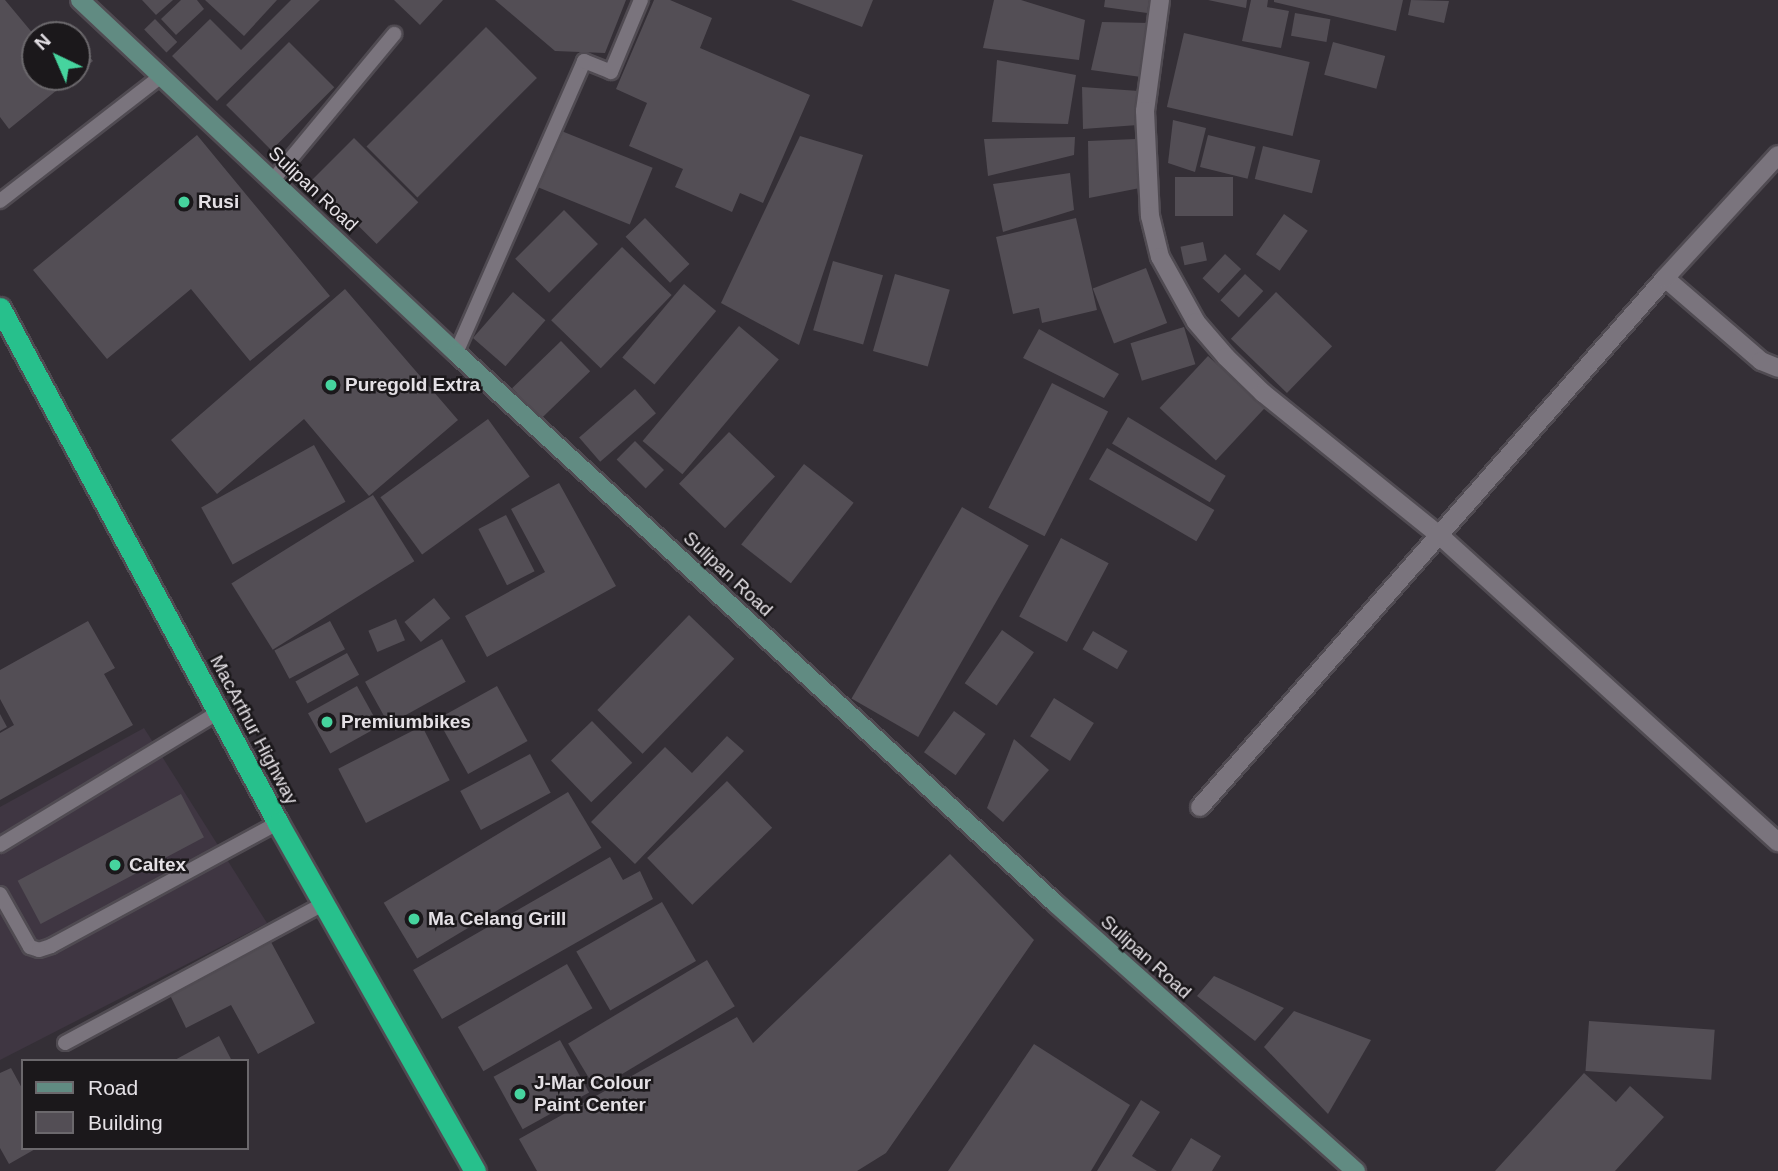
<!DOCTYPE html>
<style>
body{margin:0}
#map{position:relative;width:1778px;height:1171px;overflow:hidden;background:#342f36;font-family:Arial,sans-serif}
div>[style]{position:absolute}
.built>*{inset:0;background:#3f3642}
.building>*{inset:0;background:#534e55;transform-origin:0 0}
.roads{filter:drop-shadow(2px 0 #504b52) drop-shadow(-2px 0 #504b52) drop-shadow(0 2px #504b52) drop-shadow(0 -2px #504b52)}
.lane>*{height:14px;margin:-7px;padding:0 7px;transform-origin:7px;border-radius:7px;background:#7a747d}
.street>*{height:18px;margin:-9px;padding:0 9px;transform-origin:9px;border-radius:9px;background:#7a747d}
.secondary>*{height:18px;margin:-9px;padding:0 9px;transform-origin:9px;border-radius:9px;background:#618b82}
.highway>*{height:21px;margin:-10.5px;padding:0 10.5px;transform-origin:10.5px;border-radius:10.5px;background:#27c08c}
.dots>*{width:19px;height:19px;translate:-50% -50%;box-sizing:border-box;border:4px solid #1b181b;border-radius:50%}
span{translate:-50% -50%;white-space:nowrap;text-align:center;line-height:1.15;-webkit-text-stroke:5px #1b181b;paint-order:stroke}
.street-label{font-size:19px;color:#e4e0e5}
.poi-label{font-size:19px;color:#e4e0e5;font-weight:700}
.left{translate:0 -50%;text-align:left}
.legend{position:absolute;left:21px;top:1059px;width:228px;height:91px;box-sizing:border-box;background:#1b181b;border:2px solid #6b686c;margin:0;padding:9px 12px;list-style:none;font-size:21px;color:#e4e0e5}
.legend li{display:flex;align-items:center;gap:14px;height:35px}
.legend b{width:35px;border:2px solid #6b686c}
.north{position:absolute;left:21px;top:21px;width:70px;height:70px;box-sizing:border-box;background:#1b181b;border:2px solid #6b686c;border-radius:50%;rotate:316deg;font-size:19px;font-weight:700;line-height:28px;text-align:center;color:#e4e0e5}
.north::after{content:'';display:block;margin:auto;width:24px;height:32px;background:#46d49e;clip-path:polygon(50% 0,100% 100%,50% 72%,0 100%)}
</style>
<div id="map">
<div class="built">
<i style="clip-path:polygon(144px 728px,267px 923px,0 1060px,0 807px)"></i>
</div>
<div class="building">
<i style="clip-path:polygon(0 0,5px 0,35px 36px,35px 77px,73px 77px,9px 129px,0 117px)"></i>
<i style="clip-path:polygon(142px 0,173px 0,156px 15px)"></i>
<i style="clip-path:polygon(181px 0,197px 0,204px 9px,176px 35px,161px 19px)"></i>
<i style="clip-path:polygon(205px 0,277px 0,244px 36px)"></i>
<i style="clip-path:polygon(291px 0,320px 0,217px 101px,172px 56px,210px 19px,241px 50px)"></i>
<i style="clip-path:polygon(394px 0,443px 0,420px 25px)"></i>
<i style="clip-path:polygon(495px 0,626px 0,605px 53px,555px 51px)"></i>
<i style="clip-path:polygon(654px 0,670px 0,712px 18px,700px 48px,810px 95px,763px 203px,740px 193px,732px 212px,675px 187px,683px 169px,629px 146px,647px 103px,616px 89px)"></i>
<i style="clip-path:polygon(791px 0,873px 0,862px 27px)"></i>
<i style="clip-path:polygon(994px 0,1021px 0,1085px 20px,1079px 60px,983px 48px)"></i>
<i style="clip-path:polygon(1105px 0,1149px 0,1147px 13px,1104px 7px)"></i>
<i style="clip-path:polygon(1208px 0,1247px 0,1246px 8px)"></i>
<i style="clip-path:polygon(1251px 0,1268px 0,1267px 7px,1289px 11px,1281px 48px,1242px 41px)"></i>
<i style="clip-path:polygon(1274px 0,1403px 0,1396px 31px,1274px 2px)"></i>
<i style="clip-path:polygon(1411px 0,1449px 1px,1444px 23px,1408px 15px)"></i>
<i style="left:1295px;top:13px;width:36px;height:23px;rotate:10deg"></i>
<i style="left:155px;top:19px;width:32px;height:15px;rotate:46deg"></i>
<i style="clip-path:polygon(1102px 22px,1150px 23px,1141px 77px,1091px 70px)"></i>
<i style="left:486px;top:27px;width:72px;height:169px;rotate:45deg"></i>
<i style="left:1184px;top:33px;width:129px;height:76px;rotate:13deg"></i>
<i style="clip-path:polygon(77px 41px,93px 61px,77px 74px)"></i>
<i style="left:289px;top:42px;width:64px;height:89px;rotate:45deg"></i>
<i style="left:1333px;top:42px;width:54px;height:34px;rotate:15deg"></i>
<i style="clip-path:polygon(997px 60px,1076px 75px,1068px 124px,992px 122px)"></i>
<i style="clip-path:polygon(1082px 87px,1139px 91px,1138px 125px,1083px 129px)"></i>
<i style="clip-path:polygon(1173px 120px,1206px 128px,1195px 172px,1168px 163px)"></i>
<i style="left:559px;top:130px;width:101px;height:61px;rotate:22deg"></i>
<i style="clip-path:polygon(197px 135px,330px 296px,250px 361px,191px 289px,107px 359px,33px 270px)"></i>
<i style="left:1208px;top:135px;width:49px;height:33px;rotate:14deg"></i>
<i style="clip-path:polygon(800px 136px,863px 155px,799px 345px,721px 303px)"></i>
<i style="clip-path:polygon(1075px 137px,1074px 155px,988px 176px,984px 139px)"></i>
<i style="left:354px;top:138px;width:91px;height:59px;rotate:45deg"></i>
<i style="clip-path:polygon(1136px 139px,1140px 188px,1089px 198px,1088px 141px)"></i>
<i style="left:1263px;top:146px;width:59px;height:34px;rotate:14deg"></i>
<i style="clip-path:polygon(1070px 173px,1074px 210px,1003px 232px,993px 184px)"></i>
<i style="left:1175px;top:177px;width:58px;height:39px"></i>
<i style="left:564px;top:210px;width:48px;height:69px;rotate:45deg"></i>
<i style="left:1284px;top:214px;width:29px;height:49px;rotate:35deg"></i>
<i style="left:645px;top:218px;width:64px;height:27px;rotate:46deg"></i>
<i style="clip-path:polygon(1076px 218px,1097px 310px,1042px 323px,1039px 308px,1013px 314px,996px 237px)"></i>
<i style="left:1203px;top:242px;width:19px;height:23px;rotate:78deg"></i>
<i style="left:622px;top:247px;width:69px;height:102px;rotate:44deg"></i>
<i style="left:1225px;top:254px;width:22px;height:33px;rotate:43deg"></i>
<i style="left:833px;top:261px;width:52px;height:72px;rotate:16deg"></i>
<i style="left:1146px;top:268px;width:59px;height:57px;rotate:69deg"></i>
<i style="left:895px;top:274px;width:57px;height:80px;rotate:16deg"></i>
<i style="left:1245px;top:274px;width:25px;height:36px;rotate:43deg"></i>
<i style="left:684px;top:284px;width:42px;height:96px;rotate:40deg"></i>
<i style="clip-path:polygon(345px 289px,458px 420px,369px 496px,304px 419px,217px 494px,171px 440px)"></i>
<i style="left:513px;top:292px;width:43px;height:61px;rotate:41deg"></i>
<i style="left:1276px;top:292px;width:78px;height:65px;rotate:44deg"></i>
<i style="left:739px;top:326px;width:52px;height:150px;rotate:40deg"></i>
<i style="left:1184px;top:327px;width:39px;height:56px;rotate:73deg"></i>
<i style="clip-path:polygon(1039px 329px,1119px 374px,1104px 398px,1023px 358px)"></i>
<i style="left:561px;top:341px;width:42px;height:68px;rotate:46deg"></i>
<i style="left:1208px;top:356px;width:77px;height:71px;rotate:43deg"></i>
<i style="left:1052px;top:383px;width:63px;height:140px;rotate:27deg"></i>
<i style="left:635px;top:389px;width:32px;height:74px;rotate:49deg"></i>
<i style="left:1128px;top:417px;width:114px;height:31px;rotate:31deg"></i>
<i style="left:488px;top:419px;width:71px;height:133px;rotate:54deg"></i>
<i style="left:729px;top:432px;width:64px;height:72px;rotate:44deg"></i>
<i style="left:635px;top:441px;width:41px;height:26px;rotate:45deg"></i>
<i style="left:314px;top:445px;width:65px;height:129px;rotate:61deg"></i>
<i style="left:1107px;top:448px;width:124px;height:36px;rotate:30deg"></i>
<i style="left:804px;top:464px;width:63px;height:102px;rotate:38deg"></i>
<i style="clip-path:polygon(559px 483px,616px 586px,487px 657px,465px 616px,545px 572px,511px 509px)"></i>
<i style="left:373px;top:495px;width:78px;height:167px;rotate:58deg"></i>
<i style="left:962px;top:507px;width:77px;height:221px;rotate:30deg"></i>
<i style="left:506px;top:515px;width:63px;height:31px;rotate:63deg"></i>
<i style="left:1061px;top:538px;width:54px;height:89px;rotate:28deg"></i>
<i style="left:434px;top:598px;width:26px;height:38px;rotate:51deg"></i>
<i style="left:689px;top:615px;width:63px;height:132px;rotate:44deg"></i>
<i style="left:396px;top:619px;width:23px;height:30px;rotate:67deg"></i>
<i style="clip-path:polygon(88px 621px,115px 668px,104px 674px,133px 725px,0 800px,0 733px,14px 725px,0 699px,0 670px)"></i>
<i style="left:330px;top:621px;width:32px;height:63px;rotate:62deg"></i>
<i style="left:1002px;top:630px;width:39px;height:65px;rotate:35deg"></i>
<i style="left:1093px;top:631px;width:40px;height:21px;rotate:30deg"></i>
<i style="left:442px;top:639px;width:49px;height:88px;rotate:61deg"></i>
<i style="left:347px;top:653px;width:25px;height:59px;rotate:61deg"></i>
<i style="left:357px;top:686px;width:46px;height:56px;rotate:61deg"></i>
<i style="left:497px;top:686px;width:63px;height:68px;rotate:61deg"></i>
<i style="left:1054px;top:698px;width:47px;height:45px;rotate:32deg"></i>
<i style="left:954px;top:711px;width:39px;height:51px;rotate:36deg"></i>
<i style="clip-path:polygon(0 714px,7px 727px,0 731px)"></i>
<i style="left:592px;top:721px;width:58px;height:57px;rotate:46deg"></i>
<i style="left:422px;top:726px;width:61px;height:94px;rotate:63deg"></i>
<i style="clip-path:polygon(727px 736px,744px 751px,635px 864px,591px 822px,665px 747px,692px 773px)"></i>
<i style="clip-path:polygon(1014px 739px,1049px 770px,1003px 822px,987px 808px)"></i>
<i style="left:530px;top:754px;width:44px;height:79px;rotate:62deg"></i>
<i style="left:727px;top:781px;width:65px;height:111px;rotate:46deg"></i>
<i style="left:568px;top:792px;width:65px;height:215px;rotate:59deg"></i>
<i style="left:181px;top:794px;width:49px;height:185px;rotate:62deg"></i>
<i style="clip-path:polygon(950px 854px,1034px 940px,886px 1153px,857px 1171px,537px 1171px,519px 1139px,737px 1017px,753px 1043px)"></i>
<i style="clip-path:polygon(610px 857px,623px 880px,640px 871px,653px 899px,442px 1019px,413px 970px)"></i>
<i style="left:662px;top:902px;width:68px;height:99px;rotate:60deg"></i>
<i style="clip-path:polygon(271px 942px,315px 1023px,258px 1054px,231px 1005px,186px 1028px,170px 995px)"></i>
<i style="left:707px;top:960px;width:54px;height:162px;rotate:59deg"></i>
<i style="left:567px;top:964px;width:51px;height:126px;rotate:60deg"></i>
<i style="clip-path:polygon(1214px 976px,1284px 1008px,1255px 1041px,1197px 996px)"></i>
<i style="clip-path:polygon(1294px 1011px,1371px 1040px,1328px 1114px,1264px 1047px)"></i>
<i style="left:1589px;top:1021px;width:126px;height:50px;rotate:4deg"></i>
<i style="clip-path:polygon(219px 1036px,232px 1061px,173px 1061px)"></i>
<i style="left:560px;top:1040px;width:60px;height:76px;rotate:61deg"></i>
<i style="clip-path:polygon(1034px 1044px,1130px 1105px,1091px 1171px,948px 1171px)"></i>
<i style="clip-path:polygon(11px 1068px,23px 1090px,23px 1148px,37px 1148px,9px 1164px,0 1148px,0 1073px)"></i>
<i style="clip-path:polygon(1584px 1073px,1616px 1102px,1630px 1086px,1664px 1117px,1615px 1171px,1495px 1171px)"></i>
<i style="clip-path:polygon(1141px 1100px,1160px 1112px,1132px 1156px,1157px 1171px,1097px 1171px)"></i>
<i style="clip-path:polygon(1191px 1138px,1221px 1156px,1212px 1171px,1171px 1171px)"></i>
</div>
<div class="roads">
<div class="lane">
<i style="left:273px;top:180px;width:190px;rotate:-50.3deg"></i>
<i style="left:0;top:201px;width:204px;rotate:-37.8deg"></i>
<i style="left:456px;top:353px;width:319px;rotate:-66.3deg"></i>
<i style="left:584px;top:61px;width:29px;rotate:22deg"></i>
<i style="left:611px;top:72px;width:78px;rotate:-67.4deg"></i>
<i style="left:0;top:845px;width:256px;rotate:-31.3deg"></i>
<i style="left:0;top:894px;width:61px;rotate:60.5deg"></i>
<i style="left:30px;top:947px;width:9px;rotate:18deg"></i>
<i style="left:39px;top:950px;width:13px;rotate:-18deg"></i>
<i style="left:51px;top:946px;width:258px;rotate:-28.5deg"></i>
<i style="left:65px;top:1043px;width:295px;rotate:-28.3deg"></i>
</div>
<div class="street">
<i style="left:1160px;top:0;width:112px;rotate:97.7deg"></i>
<i style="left:1145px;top:111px;width:105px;rotate:87.3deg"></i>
<i style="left:1150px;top:216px;width:42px;rotate:76.3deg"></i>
<i style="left:1160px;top:257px;width:74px;rotate:61deg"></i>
<i style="left:1196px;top:322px;width:46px;rotate:49.4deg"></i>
<i style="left:1226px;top:357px;width:52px;rotate:44.2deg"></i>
<i style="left:1263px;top:393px;width:225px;rotate:38.9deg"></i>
<i style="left:1438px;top:534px;width:459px;rotate:42.2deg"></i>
<i style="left:1665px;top:278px;width:127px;rotate:40.8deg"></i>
<i style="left:1761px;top:361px;width:18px;rotate:22deg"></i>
<i style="left:1200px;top:807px;width:704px;rotate:-48.68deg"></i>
<i style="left:1665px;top:278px;width:167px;rotate:-47.4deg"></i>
</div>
<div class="secondary">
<i style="left:80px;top:0;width:516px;rotate:43.19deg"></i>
<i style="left:456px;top:353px;width:815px;rotate:42.56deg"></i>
<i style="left:1056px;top:904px;width:402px;rotate:41.7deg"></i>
</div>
<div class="highway">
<i style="left:0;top:308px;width:585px;rotate:61.64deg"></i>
<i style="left:278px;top:823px;width:400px;rotate:60.5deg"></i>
</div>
</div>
<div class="dots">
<i style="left:184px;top:202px;background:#46d49e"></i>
<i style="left:331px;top:385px;background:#46d49e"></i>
<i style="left:327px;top:722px;background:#46d49e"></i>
<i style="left:115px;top:865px;background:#46d49e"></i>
<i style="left:414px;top:919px;background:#46d49e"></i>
<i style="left:520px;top:1094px;background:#46d49e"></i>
</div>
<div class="street-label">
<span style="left:313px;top:189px;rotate:43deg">Sulipan Road</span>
<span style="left:728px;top:574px;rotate:43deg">Sulipan Road</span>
<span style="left:254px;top:730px;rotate:62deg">MacArthur Highway</span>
<span style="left:1146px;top:957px;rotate:42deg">Sulipan Road</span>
</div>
<div class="poi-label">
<span class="left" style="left:198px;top:202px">Rusi</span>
<span class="left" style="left:345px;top:385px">Puregold Extra</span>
<span class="left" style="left:341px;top:722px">Premiumbikes</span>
<span class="left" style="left:129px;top:865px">Caltex</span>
<span class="left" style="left:428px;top:919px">Ma Celang Grill</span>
<span class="left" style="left:534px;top:1094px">J-Mar Colour<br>Paint Center</span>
</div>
<ul class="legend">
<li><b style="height:9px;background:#618b82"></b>Road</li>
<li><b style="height:19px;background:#534e55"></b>Building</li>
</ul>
<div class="north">N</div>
</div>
